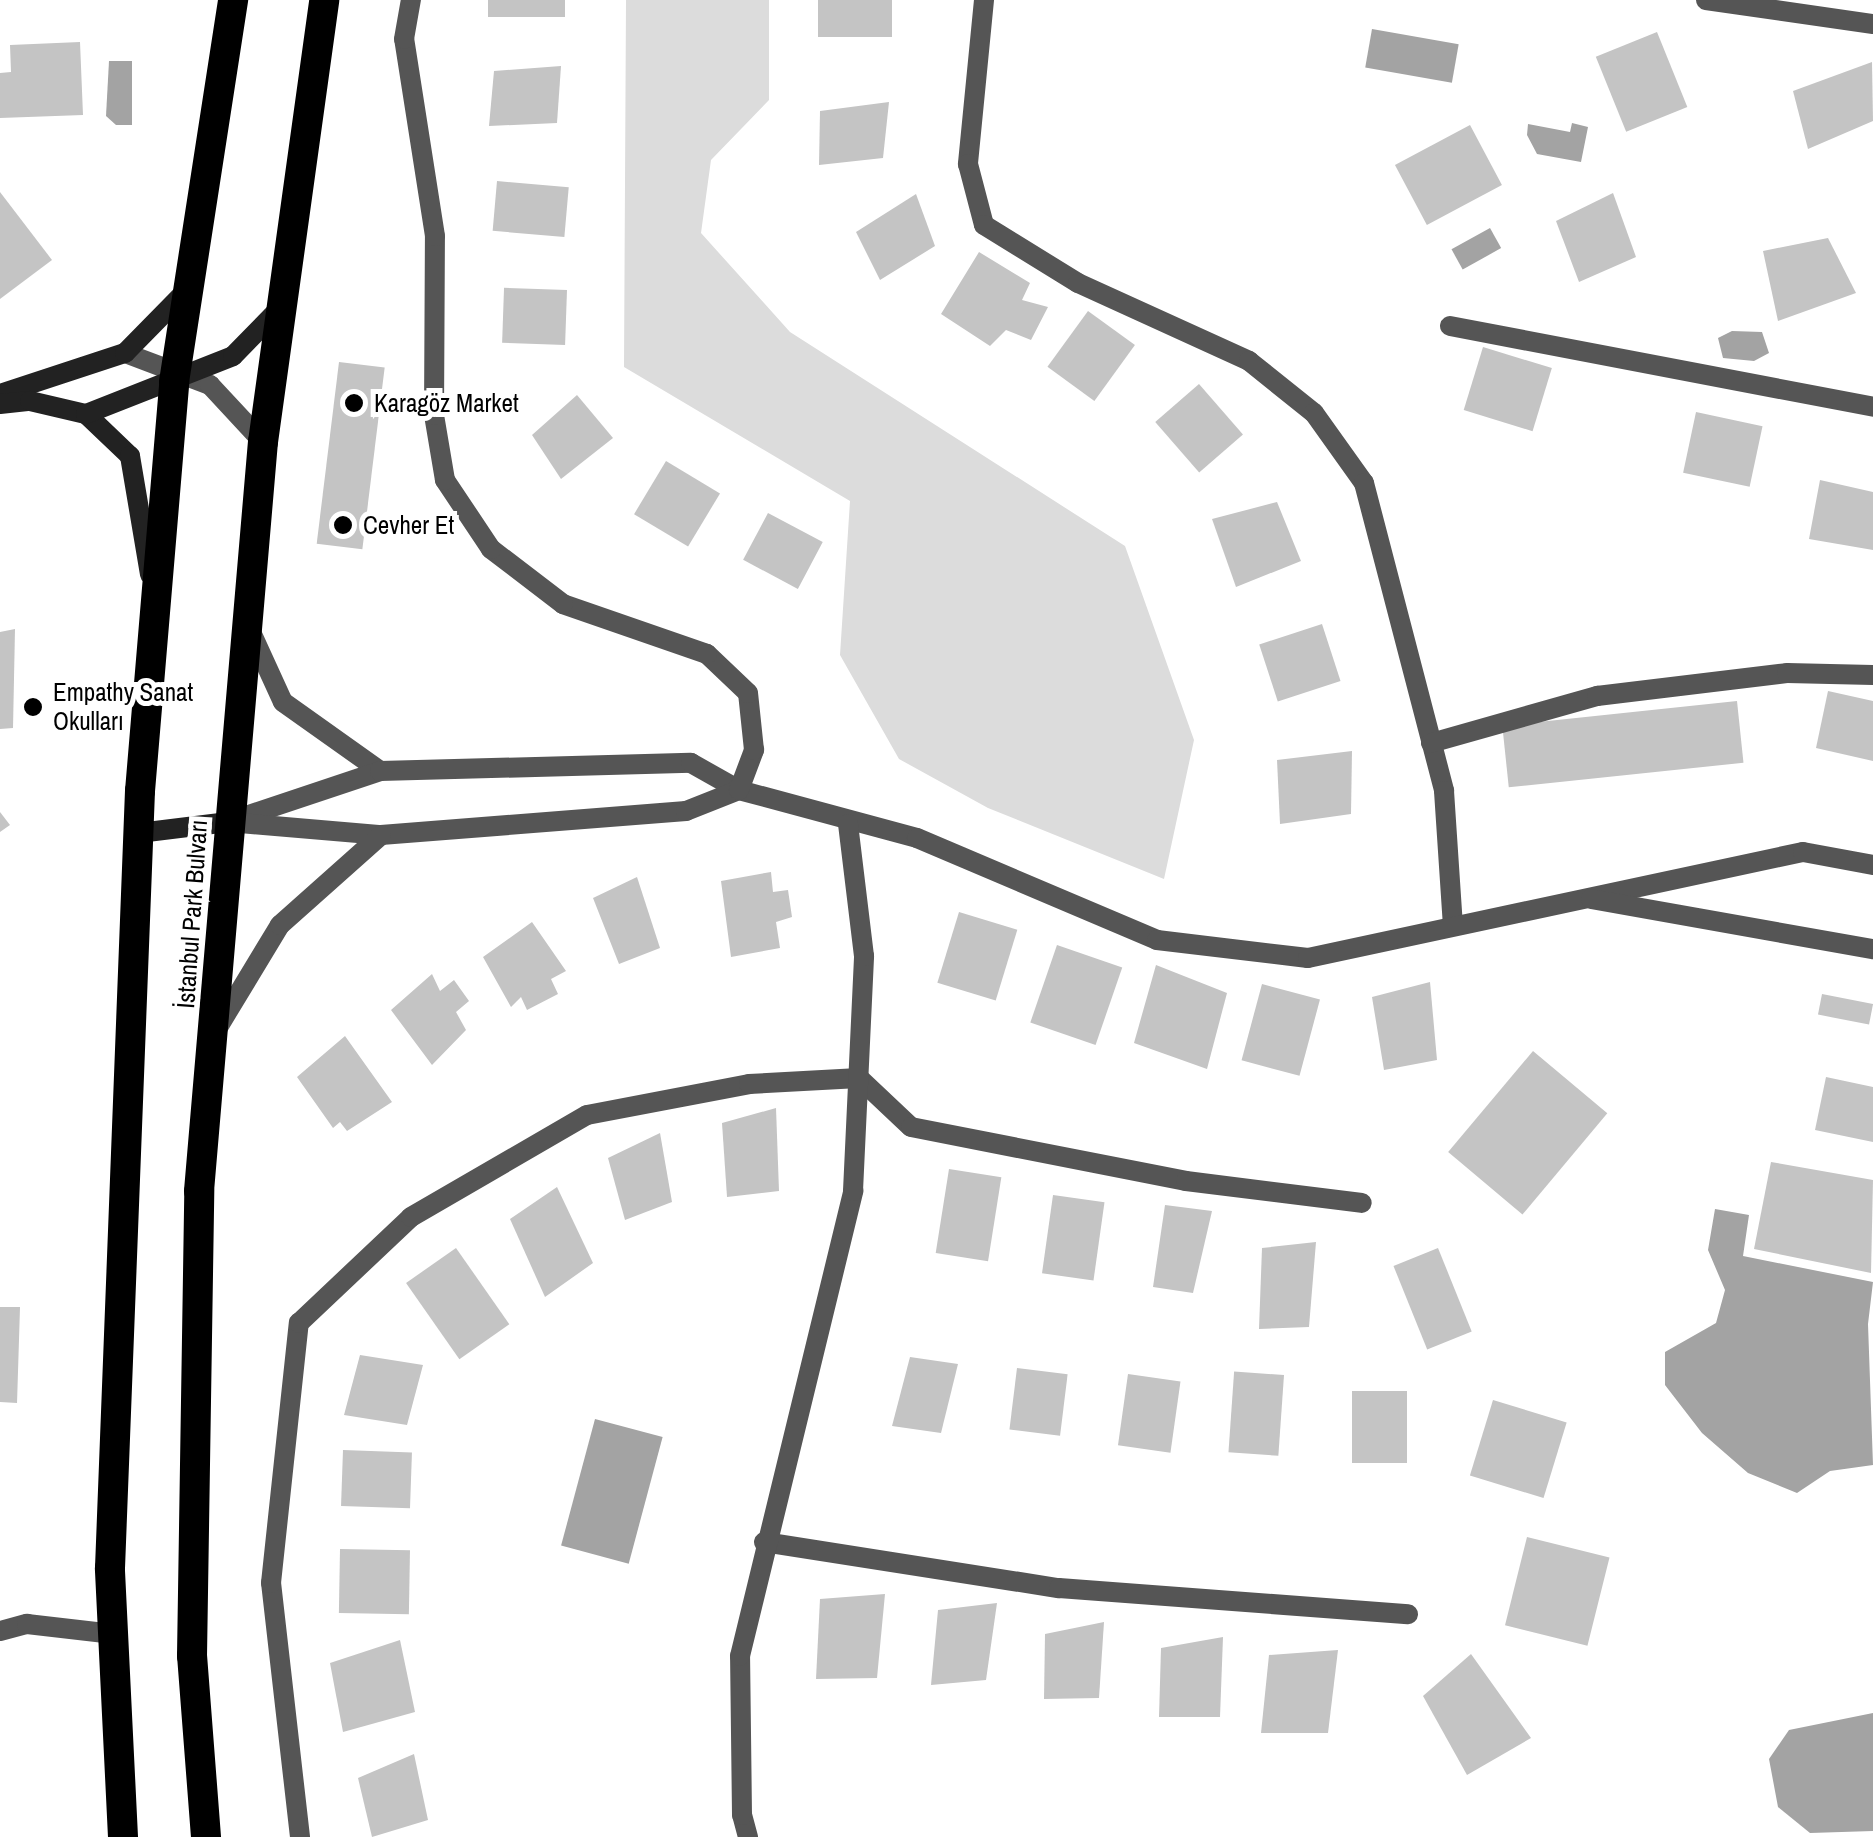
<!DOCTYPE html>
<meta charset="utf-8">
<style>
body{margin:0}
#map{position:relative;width:1873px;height:1837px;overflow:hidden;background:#fff;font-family:"Archivo Narrow",sans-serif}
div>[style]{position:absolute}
.green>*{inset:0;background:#dcdcdc}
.water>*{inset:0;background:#a3a3a3;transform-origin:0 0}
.building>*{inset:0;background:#c4c4c4;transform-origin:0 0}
.lane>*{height:20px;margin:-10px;padding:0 10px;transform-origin:10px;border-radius:10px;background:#555}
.street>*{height:20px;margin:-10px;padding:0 10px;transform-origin:10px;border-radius:10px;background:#555}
.secondary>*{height:20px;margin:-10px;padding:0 10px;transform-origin:10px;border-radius:10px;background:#222}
.highway>*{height:30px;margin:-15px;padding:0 15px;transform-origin:15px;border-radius:15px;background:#000}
.dots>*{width:28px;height:28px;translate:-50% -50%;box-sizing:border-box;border:5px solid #fff;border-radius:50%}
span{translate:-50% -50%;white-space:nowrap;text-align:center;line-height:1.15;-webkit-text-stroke:10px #fff;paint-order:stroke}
.poi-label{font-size:25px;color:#000}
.left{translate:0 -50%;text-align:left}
.street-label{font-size:25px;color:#000}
</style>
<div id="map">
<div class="green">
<i style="clip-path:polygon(626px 0,769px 0,769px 100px,711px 160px,701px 233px,790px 332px,1125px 546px,1194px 740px,1164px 879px,988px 808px,899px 759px,840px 655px,850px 501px,624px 367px)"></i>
</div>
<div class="water">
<i style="left:1372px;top:29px;width:88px;height:39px;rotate:10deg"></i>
<i style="clip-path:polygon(109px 61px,132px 61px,132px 125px,116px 125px,106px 116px)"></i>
<i style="clip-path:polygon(1572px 123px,1588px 127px,1581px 162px,1537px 154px,1527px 135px,1528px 124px,1570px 132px)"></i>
<i style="left:1490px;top:228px;width:23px;height:44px;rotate:61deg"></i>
<i style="clip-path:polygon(1732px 331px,1762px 332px,1769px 353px,1754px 361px,1723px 358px,1718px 338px)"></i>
<i style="clip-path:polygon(1715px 1209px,1749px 1215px,1743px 1256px,1873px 1282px,1868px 1324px,1873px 1465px,1830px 1471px,1797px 1493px,1748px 1473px,1702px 1433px,1665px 1385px,1665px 1352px,1716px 1323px,1725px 1290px,1708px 1250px)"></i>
<i style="left:595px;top:1419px;width:70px;height:131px;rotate:15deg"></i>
<i style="clip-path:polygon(1873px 1713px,1873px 1831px,1810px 1833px,1778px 1807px,1769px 1759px,1789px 1730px)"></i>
</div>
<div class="building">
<i style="left:488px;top:0;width:77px;height:17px"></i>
<i style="left:818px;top:0;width:74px;height:37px"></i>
<i style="left:1657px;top:32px;width:81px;height:66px;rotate:68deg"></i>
<i style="clip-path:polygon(80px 42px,83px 115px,0 118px,0 73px,11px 72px,10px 45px)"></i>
<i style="clip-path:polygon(1872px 62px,1873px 121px,1808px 149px,1793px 91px)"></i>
<i style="clip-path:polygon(561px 66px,557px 123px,489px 126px,494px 71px)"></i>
<i style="clip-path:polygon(889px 102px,883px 158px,819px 165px,820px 111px)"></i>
<i style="left:1470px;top:125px;width:68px;height:85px;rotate:62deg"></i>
<i style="left:497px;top:181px;width:72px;height:50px;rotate:5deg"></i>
<i style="clip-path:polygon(0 192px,52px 260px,0 299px)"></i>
<i style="clip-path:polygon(1613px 193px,1636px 257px,1579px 282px,1556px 221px)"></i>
<i style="clip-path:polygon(916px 194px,935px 246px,880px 280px,856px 232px)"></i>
<i style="clip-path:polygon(1828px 238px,1856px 293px,1778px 321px,1763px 251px)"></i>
<i style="clip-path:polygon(979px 252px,1030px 283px,1022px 300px,1048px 307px,1031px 340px,1006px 330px,990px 346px,941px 314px)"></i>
<i style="left:567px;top:290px;width:55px;height:63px;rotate:92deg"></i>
<i style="left:1088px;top:311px;width:58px;height:69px;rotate:36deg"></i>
<i style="left:1483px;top:347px;width:72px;height:66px;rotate:17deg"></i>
<i style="left:339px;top:362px;width:46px;height:183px;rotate:7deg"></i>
<i style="left:1199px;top:384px;width:67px;height:58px;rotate:49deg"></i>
<i style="clip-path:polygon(577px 395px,613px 438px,561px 479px,532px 435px)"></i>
<i style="left:1696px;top:412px;width:68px;height:62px;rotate:12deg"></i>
<i style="left:666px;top:461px;width:63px;height:62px;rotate:31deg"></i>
<i style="clip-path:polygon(1820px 480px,1873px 492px,1873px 550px,1809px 539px)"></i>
<i style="clip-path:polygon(1277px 502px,1301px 561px,1236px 587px,1212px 519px)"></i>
<i style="left:768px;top:513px;width:62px;height:53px;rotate:28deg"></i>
<i style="left:1322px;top:624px;width:60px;height:66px;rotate:72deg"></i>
<i style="clip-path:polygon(15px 629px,13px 728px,0 729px,0 632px)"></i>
<i style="clip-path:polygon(1828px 691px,1873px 701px,1873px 761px,1816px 748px)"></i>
<i style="left:1737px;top:701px;width:62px;height:236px;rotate:84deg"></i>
<i style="clip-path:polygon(1352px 751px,1351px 814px,1280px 824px,1277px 760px)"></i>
<i style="clip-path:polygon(0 812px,10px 825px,0 832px)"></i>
<i style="clip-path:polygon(771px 872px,773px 892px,788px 890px,792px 917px,776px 922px,780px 948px,731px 957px,721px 881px)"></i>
<i style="clip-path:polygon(637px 877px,660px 948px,619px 964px,593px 898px)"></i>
<i style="left:959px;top:912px;width:61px;height:74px;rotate:17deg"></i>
<i style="clip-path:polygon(532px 922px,566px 971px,551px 979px,558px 994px,527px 1010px,521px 997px,511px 1007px,483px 957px)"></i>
<i style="left:1057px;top:945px;width:69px;height:82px;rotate:19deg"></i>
<i style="clip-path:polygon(1156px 965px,1227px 993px,1207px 1069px,1134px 1043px)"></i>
<i style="clip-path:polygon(432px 974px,440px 991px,454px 980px,469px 1001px,456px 1012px,466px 1030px,432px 1065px,391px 1010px)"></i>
<i style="clip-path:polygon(1430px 982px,1437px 1060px,1384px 1070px,1372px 997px)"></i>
<i style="left:1262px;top:984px;width:60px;height:79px;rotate:15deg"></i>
<i style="left:1822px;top:994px;width:52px;height:21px;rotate:11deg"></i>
<i style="clip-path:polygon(345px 1036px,392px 1102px,347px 1131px,340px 1122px,333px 1128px,297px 1077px)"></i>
<i style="left:1533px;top:1051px;width:97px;height:132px;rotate:40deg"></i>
<i style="clip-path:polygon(1826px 1077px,1873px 1087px,1873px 1142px,1815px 1130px)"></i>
<i style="clip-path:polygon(776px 1108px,779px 1191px,727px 1197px,722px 1123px)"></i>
<i style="clip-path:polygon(660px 1133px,672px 1202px,625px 1220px,608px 1158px)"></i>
<i style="clip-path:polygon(1771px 1162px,1873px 1180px,1871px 1273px,1754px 1249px)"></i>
<i style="left:949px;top:1169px;width:53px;height:85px;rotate:9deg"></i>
<i style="clip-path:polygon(557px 1187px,593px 1263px,545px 1297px,510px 1219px)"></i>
<i style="left:1053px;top:1195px;width:52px;height:79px;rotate:8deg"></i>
<i style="clip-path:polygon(1165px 1205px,1212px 1211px,1193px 1293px,1153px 1287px)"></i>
<i style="clip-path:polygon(1316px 1242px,1309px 1327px,1259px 1329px,1262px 1248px)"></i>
<i style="left:456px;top:1248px;width:93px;height:61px;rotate:55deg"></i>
<i style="left:1438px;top:1248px;width:90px;height:48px;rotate:68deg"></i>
<i style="clip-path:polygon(0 1307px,20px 1307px,17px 1403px,0 1402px)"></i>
<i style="clip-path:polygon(360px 1355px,423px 1365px,407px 1425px,344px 1415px)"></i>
<i style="clip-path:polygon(910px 1357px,958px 1364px,941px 1433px,892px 1426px)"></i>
<i style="left:1017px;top:1368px;width:51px;height:62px;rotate:7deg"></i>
<i style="left:1128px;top:1374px;width:53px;height:72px;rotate:8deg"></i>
<i style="left:1284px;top:1375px;width:81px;height:50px;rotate:94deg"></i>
<i style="left:1352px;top:1391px;width:55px;height:72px"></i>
<i style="left:1493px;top:1400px;width:77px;height:79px;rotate:17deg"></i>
<i style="left:343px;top:1450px;width:69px;height:56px;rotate:2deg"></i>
<i style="left:1527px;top:1537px;width:85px;height:91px;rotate:14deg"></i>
<i style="left:340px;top:1549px;width:70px;height:64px;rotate:1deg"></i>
<i style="clip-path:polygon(885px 1594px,877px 1678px,816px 1679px,820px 1599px)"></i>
<i style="clip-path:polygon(997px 1603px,986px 1680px,931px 1685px,938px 1610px)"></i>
<i style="clip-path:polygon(1104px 1622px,1099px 1698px,1044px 1699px,1045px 1634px)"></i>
<i style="clip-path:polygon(1223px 1637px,1220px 1717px,1159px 1717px,1161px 1648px)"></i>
<i style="clip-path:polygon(400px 1640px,415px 1712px,343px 1732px,330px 1663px)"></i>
<i style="clip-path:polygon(1338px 1650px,1328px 1733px,1261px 1733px,1269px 1655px)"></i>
<i style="clip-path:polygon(1471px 1654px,1531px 1738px,1467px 1775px,1423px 1696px)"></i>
<i style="clip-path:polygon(414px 1754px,428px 1820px,372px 1837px,358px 1778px)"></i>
</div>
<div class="lane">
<i style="left:984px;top:0;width:165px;rotate:95.6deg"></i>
<i style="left:968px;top:164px;width:63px;rotate:75.3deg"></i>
<i style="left:984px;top:225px;width:110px;rotate:31.7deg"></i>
<i style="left:1078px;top:283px;width:188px;rotate:24.5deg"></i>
<i style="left:1249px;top:361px;width:83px;rotate:38.7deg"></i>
<i style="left:1314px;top:413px;width:86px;rotate:54.5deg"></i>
<i style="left:1364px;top:483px;width:318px;rotate:75.4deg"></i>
<i style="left:1444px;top:791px;width:135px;rotate:86.2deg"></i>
<i style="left:1706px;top:0;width:169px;rotate:8.2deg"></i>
<i style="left:1450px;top:326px;width:431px;rotate:10.8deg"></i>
<i style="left:250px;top:630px;width:79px;rotate:65.4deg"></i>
<i style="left:283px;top:702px;width:119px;rotate:35.4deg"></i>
<i style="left:1431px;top:743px;width:173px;rotate:-15.8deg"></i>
<i style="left:1597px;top:696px;width:191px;rotate:-6.9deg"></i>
<i style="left:1787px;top:673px;width:86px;rotate:1.3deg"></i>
<i style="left:228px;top:822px;width:160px;rotate:-18.5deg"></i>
<i style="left:380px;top:771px;width:311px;rotate:-1.5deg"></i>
<i style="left:691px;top:763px;width:55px;rotate:29.4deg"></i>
<i style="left:739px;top:790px;width:184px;rotate:15.1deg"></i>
<i style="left:917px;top:838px;width:261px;rotate:23deg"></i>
<i style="left:1157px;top:940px;width:152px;rotate:6.8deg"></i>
<i style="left:1308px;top:958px;width:506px;rotate:-12.09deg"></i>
<i style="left:1803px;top:852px;width:71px;rotate:10.5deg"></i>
<i style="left:240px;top:823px;width:142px;rotate:4.9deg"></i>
<i style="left:381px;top:835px;width:306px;rotate:-4.5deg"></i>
<i style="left:686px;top:811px;width:57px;rotate:-21.6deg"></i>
<i style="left:739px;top:790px;width:43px;rotate:-69.4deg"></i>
<i style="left:754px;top:750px;width:57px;rotate:-96deg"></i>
<i style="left:748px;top:693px;width:57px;rotate:-136.4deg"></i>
<i style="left:707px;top:654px;width:152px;rotate:-160.9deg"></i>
<i style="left:563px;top:604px;width:91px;rotate:-142.6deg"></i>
<i style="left:491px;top:549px;width:83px;rotate:-123.7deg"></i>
<i style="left:445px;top:480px;width:66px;rotate:-99.6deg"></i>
<i style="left:434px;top:415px;width:179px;rotate:-89.7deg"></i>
<i style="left:435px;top:236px;width:199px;rotate:-98.9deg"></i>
<i style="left:404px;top:39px;width:40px;rotate:-80deg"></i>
<i style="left:1591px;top:899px;width:286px;rotate:10.1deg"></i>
<i style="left:217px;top:1029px;width:122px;rotate:-58.8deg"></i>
<i style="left:280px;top:925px;width:135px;rotate:-41.7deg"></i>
<i style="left:764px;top:1542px;width:299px;rotate:8.9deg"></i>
<i style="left:1059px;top:1588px;width:350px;rotate:4.3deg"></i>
<i style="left:0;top:1631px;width:28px;rotate:-15deg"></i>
<i style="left:27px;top:1624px;width:87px;rotate:6.6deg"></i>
<i style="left:300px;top:1837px;width:256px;rotate:-96.5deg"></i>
<i style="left:271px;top:1583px;width:262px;rotate:-83.9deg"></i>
<i style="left:299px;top:1323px;width:154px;rotate:-43.4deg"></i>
<i style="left:411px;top:1217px;width:203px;rotate:-30.1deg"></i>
<i style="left:587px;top:1115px;width:165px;rotate:-10.8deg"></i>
<i style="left:749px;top:1084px;width:110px;rotate:-3.1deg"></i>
<i style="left:859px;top:1078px;width:71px;rotate:43.3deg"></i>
<i style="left:911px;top:1127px;width:280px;rotate:11.1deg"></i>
<i style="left:1186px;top:1181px;width:177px;rotate:7.1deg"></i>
<i style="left:748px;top:1837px;width:23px;rotate:-105deg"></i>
<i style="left:742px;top:1815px;width:159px;rotate:-90.7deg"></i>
<i style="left:740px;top:1656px;width:479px;rotate:-76.3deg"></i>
<i style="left:853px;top:1191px;width:235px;rotate:-87.3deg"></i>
<i style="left:864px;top:956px;width:133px;rotate:-96.9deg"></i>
</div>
<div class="street">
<i style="left:125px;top:353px;width:91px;rotate:20.6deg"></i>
<i style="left:210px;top:385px;width:78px;rotate:47.1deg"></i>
</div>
<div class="secondary">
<i style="left:0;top:394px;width:132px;rotate:-18.2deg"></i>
<i style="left:125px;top:353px;width:90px;rotate:-45.5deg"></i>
<i style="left:0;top:404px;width:30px;rotate:-6deg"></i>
<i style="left:30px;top:401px;width:57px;rotate:13.1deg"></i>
<i style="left:86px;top:414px;width:61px;rotate:43.7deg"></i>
<i style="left:130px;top:456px;width:120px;rotate:80.4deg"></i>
<i style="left:86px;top:414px;width:158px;rotate:-21.5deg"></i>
<i style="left:233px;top:356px;width:66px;rotate:-45.6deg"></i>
<i style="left:139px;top:833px;width:90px;rotate:-7deg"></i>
</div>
<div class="highway">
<i style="left:123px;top:1837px;width:269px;rotate:-92.8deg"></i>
<i style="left:110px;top:1568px;width:778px;rotate:-87.79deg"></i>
<i style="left:140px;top:791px;width:410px;rotate:-85.2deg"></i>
<i style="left:174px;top:382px;width:387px;rotate:-81.2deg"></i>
<i style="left:206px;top:1837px;width:182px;rotate:-94.4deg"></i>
<i style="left:192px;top:1656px;width:465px;rotate:-89.1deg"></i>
<i style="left:199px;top:1191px;width:752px;rotate:-85.12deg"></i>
<i style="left:263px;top:442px;width:446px;rotate:-82.1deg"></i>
</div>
<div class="dots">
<i style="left:354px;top:403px;background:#000"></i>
<i style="left:343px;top:525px;background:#000"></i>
<i style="left:33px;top:707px;background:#000"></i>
</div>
<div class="poi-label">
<span class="left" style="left:374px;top:403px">Karagöz Market</span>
<span class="left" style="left:363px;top:525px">Cevher Et</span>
<span class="left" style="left:53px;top:707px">Empathy Sanat<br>Okulları</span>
</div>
<div class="street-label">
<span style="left:192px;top:914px;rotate:-86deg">İstanbul Park Bulvarı</span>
</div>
</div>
